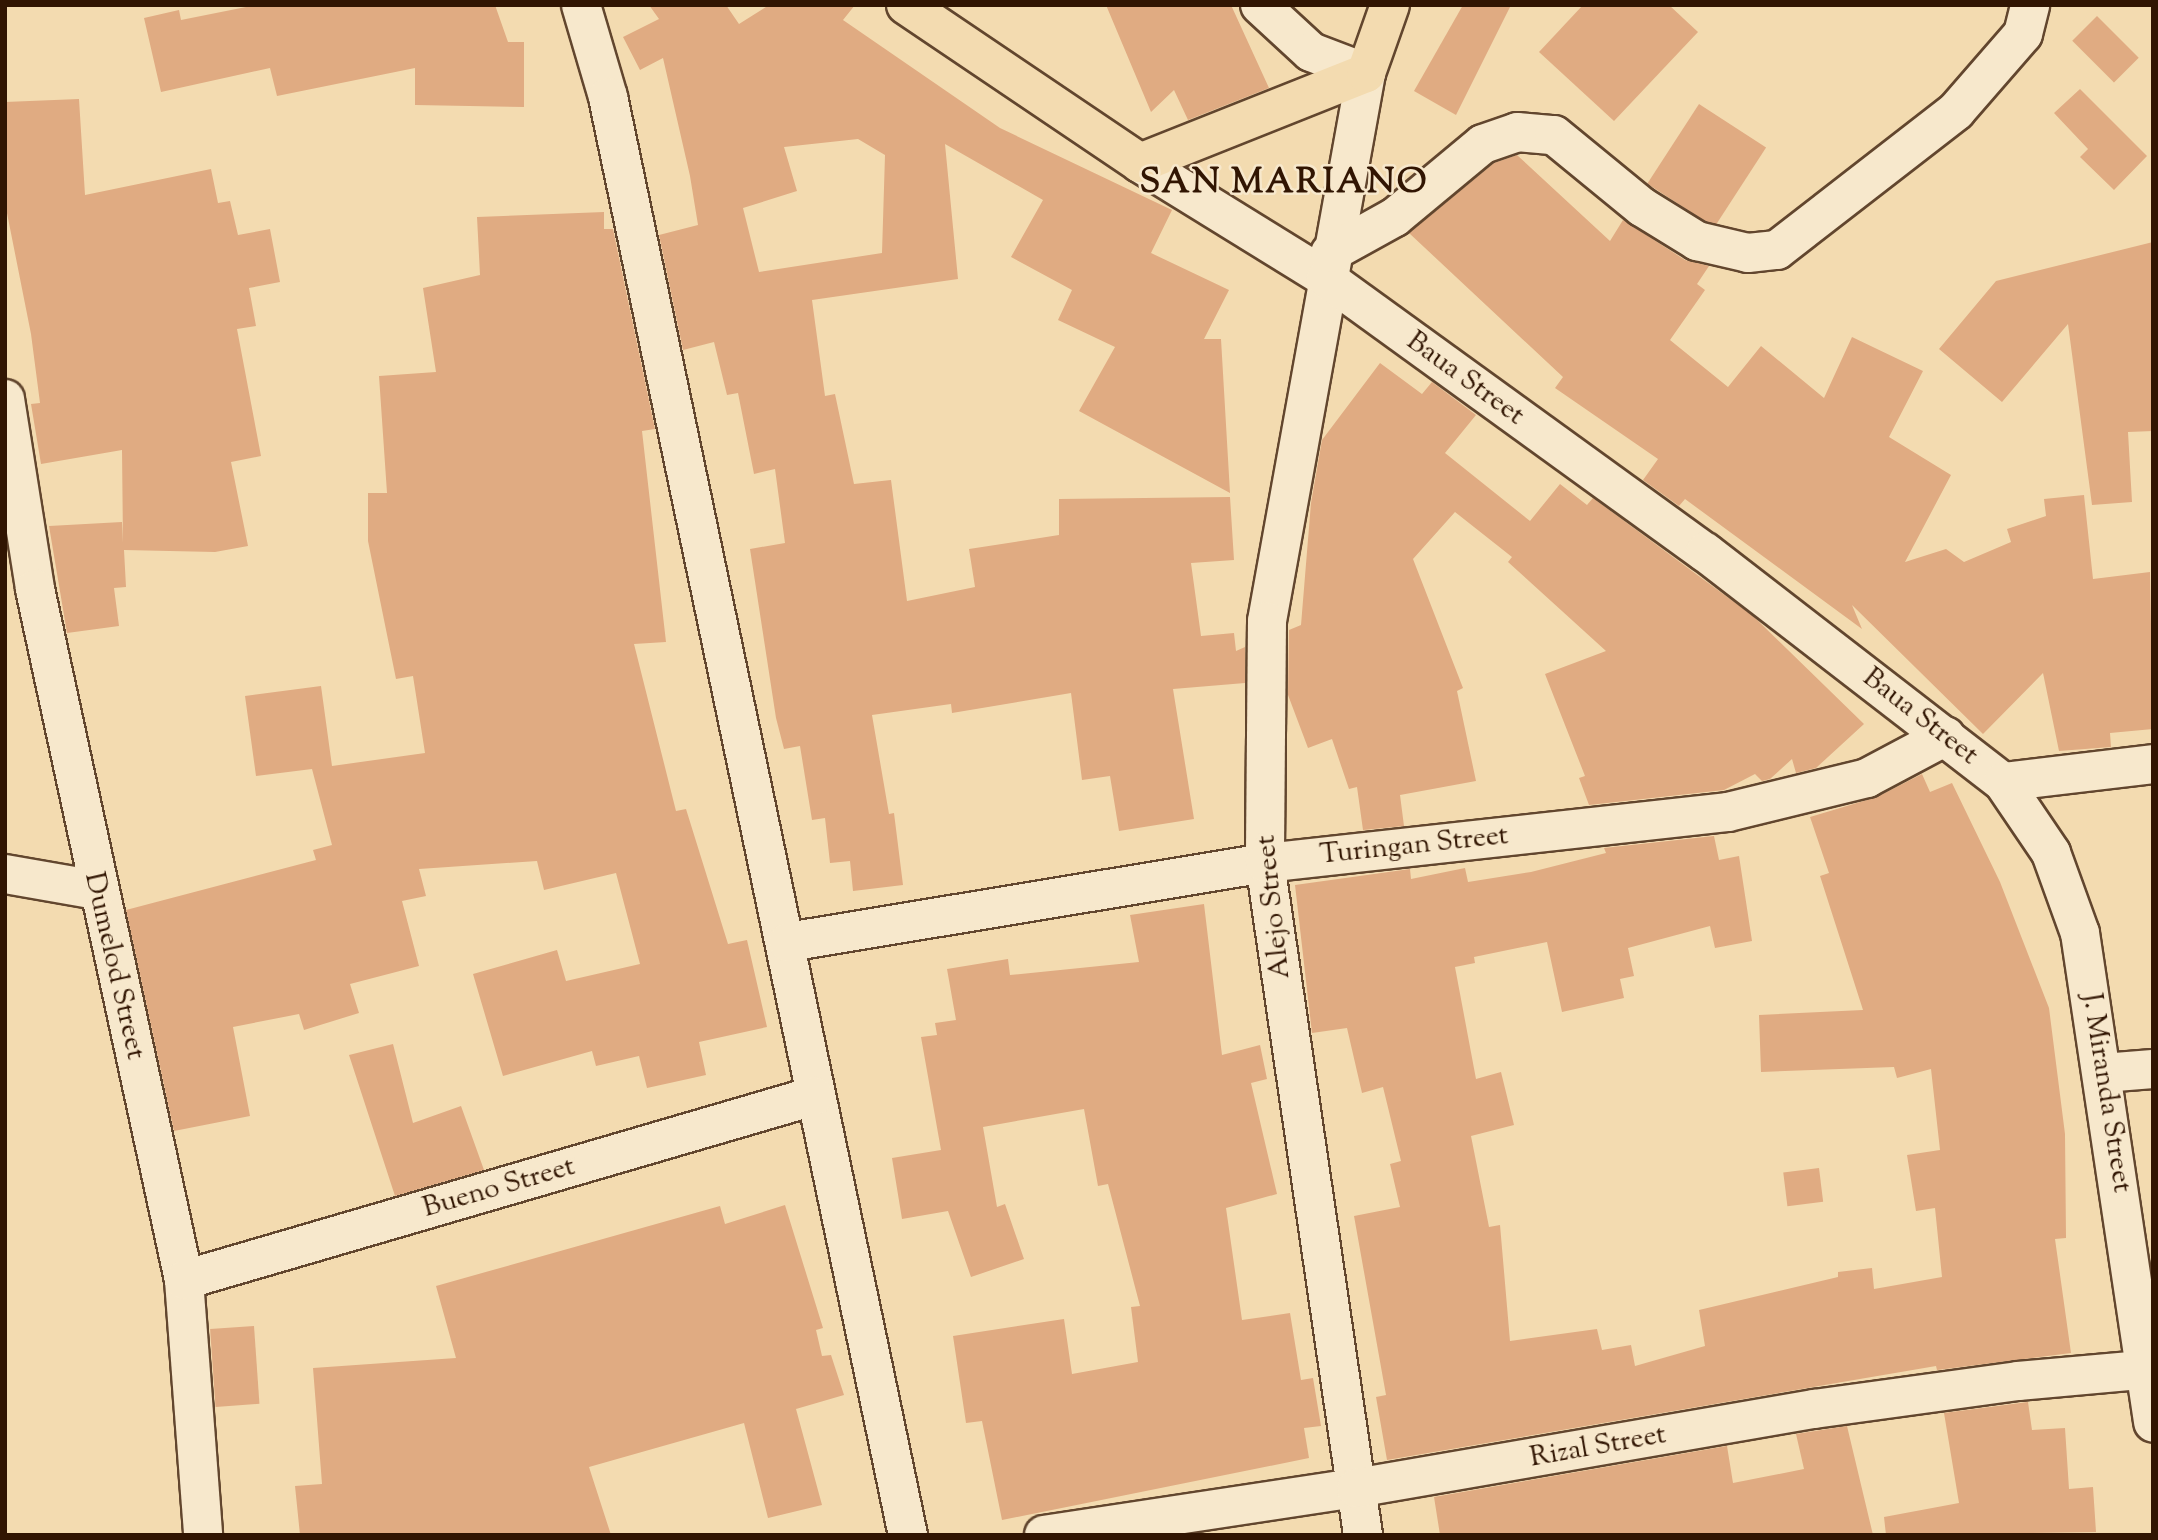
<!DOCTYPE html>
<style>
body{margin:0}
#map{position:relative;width:2158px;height:1540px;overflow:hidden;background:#f3dbb0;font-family:"Sorts Mill Goudy",serif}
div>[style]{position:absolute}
.building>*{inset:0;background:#e0ab82;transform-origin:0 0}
.roads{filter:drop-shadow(2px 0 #62462e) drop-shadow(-2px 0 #62462e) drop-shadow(0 2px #62462e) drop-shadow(0 -2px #62462e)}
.minor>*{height:38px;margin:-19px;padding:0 19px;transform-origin:19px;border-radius:19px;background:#f7e8cc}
.major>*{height:38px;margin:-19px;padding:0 19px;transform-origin:19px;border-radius:19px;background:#f3dbb0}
span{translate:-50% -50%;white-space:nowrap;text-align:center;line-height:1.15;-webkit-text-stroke:5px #f7e8cc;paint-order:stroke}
.street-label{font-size:28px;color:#311502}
.district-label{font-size:35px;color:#311502;font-weight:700;letter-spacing:2px}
.frame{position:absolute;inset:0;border:7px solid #311502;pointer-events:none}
</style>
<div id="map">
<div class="building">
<i style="clip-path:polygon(256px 5px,495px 5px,508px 42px,524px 42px,524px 107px,415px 105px,415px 68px,277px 96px,270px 68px,161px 92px,144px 18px,179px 10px,181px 20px)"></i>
<i style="clip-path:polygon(evenodd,649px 5px,726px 5px,739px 24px,769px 5px,855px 5px,843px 20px,1000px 128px,1172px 210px,1151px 253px,1229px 290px,1204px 339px,1221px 339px,1230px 493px,1079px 411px,1115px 347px,1058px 320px,1072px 290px,1011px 257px,1043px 200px,945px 144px,958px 279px,812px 300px,825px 396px,835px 394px,854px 484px,891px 480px,907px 601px,975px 587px,969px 549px,1059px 535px,1059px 499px,1230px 497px,1234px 560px,1191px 563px,1201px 636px,1234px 633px,1236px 651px,1245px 647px,1245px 683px,1173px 689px,1194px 819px,1119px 831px,1110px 776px,1082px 780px,1071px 693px,952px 713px,951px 704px,872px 715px,889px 814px,894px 813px,903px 885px,853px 891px,850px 861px,830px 863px,825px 818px,812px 820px,800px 746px,784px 749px,776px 718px,750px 549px,785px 543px,775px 469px,754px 474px,738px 393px,727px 395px,714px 342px,683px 350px,659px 235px,698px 225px,690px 176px,663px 58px,640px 70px,623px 37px,659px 19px,649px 5px,858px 139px,885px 155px,882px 253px,759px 272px,743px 208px,797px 191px,784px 147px,858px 139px)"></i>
<i style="clip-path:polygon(1106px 5px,1231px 5px,1269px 88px,1188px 120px,1174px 90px,1151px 112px)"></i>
<i style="clip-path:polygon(1463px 5px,1511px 5px,1456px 115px,1414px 91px)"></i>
<i style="clip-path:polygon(1583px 5px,1669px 5px,1698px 32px,1614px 121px,1539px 52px)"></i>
<i style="left:2097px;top:16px;width:59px;height:35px;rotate:45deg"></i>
<i style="clip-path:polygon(2080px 89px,2147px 156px,2114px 190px,2080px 157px,2088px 149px,2054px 113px)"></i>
<i style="clip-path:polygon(79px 99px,85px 195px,211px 169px,218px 203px,230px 201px,238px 235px,270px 229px,280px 282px,249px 288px,256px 326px,237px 329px,261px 456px,231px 462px,248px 546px,215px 552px,124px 550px,126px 587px,114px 588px,119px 626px,67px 633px,49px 526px,122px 522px,123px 543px,122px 450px,41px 464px,31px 404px,40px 403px,31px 334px,5px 203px,5px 102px)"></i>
<i style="left:1699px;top:104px;width:80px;height:95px;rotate:33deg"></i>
<i style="clip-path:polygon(1517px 155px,1610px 241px,1623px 220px,1685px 260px,1709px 266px,1697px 284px,1705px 290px,1670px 340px,1728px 387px,1761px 346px,1824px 398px,1852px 337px,1923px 371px,1889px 437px,1951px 475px,1905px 562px,1946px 549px,1964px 562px,2011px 542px,2007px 529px,2046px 516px,2044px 499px,2084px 495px,2093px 579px,2150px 572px,2153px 729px,2110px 733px,2111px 747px,2059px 751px,2043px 673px,1983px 734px,1852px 605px,1862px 629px,1685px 499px,1679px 506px,1643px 480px,1658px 459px,1555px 388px,1563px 377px,1409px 233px,1494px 163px)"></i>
<i style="clip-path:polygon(604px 212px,604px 229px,613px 229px,655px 429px,642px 431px,666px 642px,634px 644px,676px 811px,686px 809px,728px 944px,747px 940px,767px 1027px,699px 1042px,706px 1075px,647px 1088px,639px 1056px,596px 1066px,592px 1051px,503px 1076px,473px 974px,557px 950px,566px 981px,640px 964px,616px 873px,544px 890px,537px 861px,419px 869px,426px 896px,402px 901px,419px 966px,350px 984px,359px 1013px,304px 1030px,299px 1014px,233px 1027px,250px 1116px,174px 1131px,126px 910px,316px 860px,313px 850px,332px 845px,312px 769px,256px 776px,245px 696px,321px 686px,332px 766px,425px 753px,413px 676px,396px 679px,368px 541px,368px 493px,387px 493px,379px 376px,436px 372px,423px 288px,480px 275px,477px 217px)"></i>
<i style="clip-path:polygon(2153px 242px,2153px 431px,2128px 432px,2132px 502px,2092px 505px,2068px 324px,2002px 402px,1939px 349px,1996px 281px)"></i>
<i style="clip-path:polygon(1380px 363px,1422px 394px,1432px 382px,1476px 415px,1445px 453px,1530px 521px,1560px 484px,1587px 505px,1593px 498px,1753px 616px,1864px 724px,1816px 768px,1796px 773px,1792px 759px,1770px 779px,1762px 781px,1755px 774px,1724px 790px,1589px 805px,1579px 778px,1585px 776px,1545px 674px,1606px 651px,1508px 562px,1512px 557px,1455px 512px,1413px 559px,1463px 688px,1457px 691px,1476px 781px,1400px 795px,1404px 826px,1363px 830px,1357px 787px,1349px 789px,1332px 739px,1308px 748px,1288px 695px,1289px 630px,1301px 625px,1311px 503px,1322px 440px)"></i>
<i style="clip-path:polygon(1922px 774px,1930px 792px,1952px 783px,2000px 882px,2049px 1008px,2065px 1134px,2066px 1238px,2055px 1239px,2071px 1353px,1937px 1370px,1936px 1366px,1387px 1460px,1376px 1397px,1386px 1395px,1354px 1216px,1400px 1207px,1390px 1164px,1401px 1161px,1383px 1087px,1362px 1093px,1347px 1028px,1312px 1033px,1295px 885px,1410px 869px,1411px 879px,1465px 868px,1468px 882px,1531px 872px,1606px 853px,1604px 848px,1714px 836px,1719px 860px,1739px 856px,1752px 941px,1715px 948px,1710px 926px,1628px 948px,1634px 976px,1620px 979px,1624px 998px,1562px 1012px,1547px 942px,1474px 957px,1475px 963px,1455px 967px,1476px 1079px,1501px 1072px,1514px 1125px,1471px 1136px,1489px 1227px,1500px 1225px,1510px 1341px,1597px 1329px,1602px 1350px,1631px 1345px,1635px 1366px,1705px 1346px,1699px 1310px,1838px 1277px,1838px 1272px,1872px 1268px,1874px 1289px,1942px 1277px,1935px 1208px,1916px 1211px,1907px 1155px,1940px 1150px,1931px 1069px,1897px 1078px,1894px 1067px,1761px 1072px,1759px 1015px,1863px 1010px,1820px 876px,1829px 873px,1810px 817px,1877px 797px)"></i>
<i style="clip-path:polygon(1204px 904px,1222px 1055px,1260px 1045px,1267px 1079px,1251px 1083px,1277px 1194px,1226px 1208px,1242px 1320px,1290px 1313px,1301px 1380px,1313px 1378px,1321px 1426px,1304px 1428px,1309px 1458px,1002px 1520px,982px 1421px,966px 1423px,953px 1336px,1064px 1319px,1072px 1374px,1138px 1362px,1131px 1307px,1140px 1306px,1108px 1184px,1098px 1186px,1084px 1109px,983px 1127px,997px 1207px,1005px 1204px,1024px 1259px,971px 1277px,948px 1211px,902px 1219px,892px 1158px,941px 1150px,921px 1037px,937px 1035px,935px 1023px,956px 1020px,947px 969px,1008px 959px,1010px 975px,1139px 962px,1130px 915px)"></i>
<i style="clip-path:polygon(393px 1044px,413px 1123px,461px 1106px,484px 1170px,395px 1196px,349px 1055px)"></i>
<i style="left:1819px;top:1168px;width:34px;height:36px;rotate:83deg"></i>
<i style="clip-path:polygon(785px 1205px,823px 1328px,816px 1330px,822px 1356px,831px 1355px,844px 1395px,796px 1409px,822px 1505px,768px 1518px,744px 1423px,589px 1467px,611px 1535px,300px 1535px,295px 1486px,322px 1484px,313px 1368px,456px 1358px,436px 1286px,720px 1206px,725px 1224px)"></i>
<i style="left:254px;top:1326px;width:78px;height:44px;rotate:86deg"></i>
<i style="clip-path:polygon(2028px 1402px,2032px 1430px,2065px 1428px,2069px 1489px,2093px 1487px,2096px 1532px,1886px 1535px,1884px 1517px,1959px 1503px,1944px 1413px)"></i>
<i style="clip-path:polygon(1847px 1426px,1873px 1535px,1440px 1535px,1434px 1497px,1727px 1446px,1733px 1483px,1804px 1469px,1796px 1434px)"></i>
</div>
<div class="roads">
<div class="minor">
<i style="left:581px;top:5px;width:96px;rotate:73.6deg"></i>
<i style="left:608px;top:97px;width:1469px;rotate:78.22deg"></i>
<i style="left:1260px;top:5px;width:69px;rotate:42.7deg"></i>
<i style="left:1311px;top:52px;width:59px;rotate:20.9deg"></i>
<i style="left:1366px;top:73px;width:557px;rotate:100.24deg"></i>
<i style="left:1267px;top:621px;width:242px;rotate:90.5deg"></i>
<i style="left:1265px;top:863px;width:679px;rotate:81.7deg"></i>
<i style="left:1140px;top:163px;width:219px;rotate:31.7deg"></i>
<i style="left:1326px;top:278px;width:468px;rotate:35.9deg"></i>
<i style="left:1705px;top:552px;width:376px;rotate:37.7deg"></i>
<i style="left:2003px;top:782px;width:86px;rotate:55.9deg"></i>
<i style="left:2051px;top:853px;width:85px;rotate:70.1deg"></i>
<i style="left:2080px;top:933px;width:495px;rotate:81.5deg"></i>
<i style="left:1330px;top:253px;width:74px;rotate:-29deg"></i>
<i style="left:1395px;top:217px;width:114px;rotate:-39.7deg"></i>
<i style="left:1483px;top:144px;width:36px;rotate:-19deg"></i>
<i style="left:1517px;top:132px;width:37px;rotate:5deg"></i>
<i style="left:1554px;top:135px;width:114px;rotate:39.3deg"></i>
<i style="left:1642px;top:207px;width:65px;rotate:31.7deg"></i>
<i style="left:1697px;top:241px;width:52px;rotate:13.2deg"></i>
<i style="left:1748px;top:253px;width:29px;rotate:-6deg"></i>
<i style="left:1777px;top:250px;width:227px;rotate:-37.8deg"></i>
<i style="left:1956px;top:111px;width:102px;rotate:-49deg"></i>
<i style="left:2023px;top:34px;width:30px;rotate:-76deg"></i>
<i style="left:5px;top:399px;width:192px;rotate:81deg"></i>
<i style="left:35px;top:589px;width:707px;rotate:77.83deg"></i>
<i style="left:184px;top:1280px;width:256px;rotate:85.7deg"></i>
<i style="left:2003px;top:782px;width:151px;rotate:-6.8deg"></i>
<i style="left:5px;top:874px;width:93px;rotate:9.9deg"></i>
<i style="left:788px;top:942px;width:483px;rotate:-9.4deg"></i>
<i style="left:1265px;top:863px;width:466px;rotate:-6.3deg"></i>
<i style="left:1728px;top:812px;width:143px;rotate:-13.7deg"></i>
<i style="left:1867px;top:778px;width:89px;rotate:-28deg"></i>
<i style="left:2103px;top:1073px;width:50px;rotate:-4.6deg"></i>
<i style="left:184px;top:1280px;width:656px;rotate:-16.28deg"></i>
<i style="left:1044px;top:1535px;width:316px;rotate:-8.6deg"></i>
<i style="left:1356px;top:1488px;width:465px;rotate:-9.8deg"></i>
<i style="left:1814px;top:1409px;width:206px;rotate:-7.8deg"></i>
<i style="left:2018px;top:1381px;width:136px;rotate:-5.1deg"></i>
</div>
<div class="major">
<i style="left:906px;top:5px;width:282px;rotate:34deg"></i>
<i style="left:1140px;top:163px;width:243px;rotate:-21.7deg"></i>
<i style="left:1366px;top:73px;width:72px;rotate:-70.6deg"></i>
</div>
</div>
<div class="street-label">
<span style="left:1465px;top:379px;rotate:36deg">Baua Street</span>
<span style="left:1920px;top:717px;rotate:38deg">Baua Street</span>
<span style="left:1414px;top:846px;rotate:-6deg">Turingan Street</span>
<span style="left:1274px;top:907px;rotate:-96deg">Alejo Street</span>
<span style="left:114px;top:966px;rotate:77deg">Dumelod Street</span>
<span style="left:2106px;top:1093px;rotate:81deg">J. Miranda Street</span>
<span style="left:499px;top:1188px;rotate:-16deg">Bueno Street</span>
<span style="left:1598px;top:1447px;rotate:-10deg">Rizal Street</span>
</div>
<div class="district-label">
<span style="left:1284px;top:184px">SAN MARIANO</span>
</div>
<div class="frame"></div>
</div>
